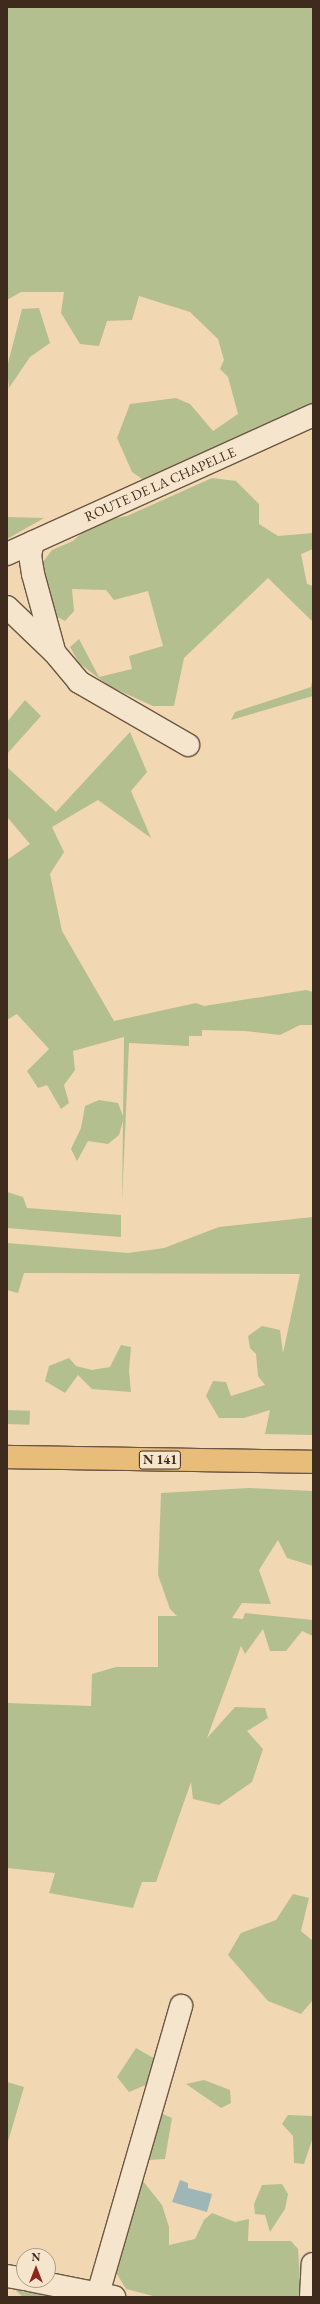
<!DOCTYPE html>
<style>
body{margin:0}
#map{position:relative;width:320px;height:2304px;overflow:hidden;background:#f1d7b2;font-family:"EB Garamond",serif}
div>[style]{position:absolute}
.green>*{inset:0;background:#b4bf90;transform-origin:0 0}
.water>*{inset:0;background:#9eb7b6}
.roads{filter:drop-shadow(1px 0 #6c5642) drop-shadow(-1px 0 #6c5642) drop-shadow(0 1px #6c5642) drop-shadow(0 -1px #6c5642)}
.minor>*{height:22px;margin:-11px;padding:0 11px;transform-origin:11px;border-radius:11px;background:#f6e5cd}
.secondary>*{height:22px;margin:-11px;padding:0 11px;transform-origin:11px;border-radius:11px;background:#f6e5cd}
.primary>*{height:22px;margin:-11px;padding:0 11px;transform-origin:11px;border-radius:11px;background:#e8bc79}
span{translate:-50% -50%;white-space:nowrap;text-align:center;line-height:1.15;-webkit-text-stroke:3.5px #f6e5cd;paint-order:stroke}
.shield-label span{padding:1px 3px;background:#f6e5cd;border:1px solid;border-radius:3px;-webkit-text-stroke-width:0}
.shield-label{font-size:13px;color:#3f2b1d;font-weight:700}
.street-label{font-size:14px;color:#3f2b1d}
.frame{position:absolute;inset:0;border:8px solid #3f2b1d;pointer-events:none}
.north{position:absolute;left:16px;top:2248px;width:40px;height:40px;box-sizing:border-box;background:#f6e5cd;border:1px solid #ad9b87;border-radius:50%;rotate:0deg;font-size:11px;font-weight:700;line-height:16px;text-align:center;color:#3f2b1d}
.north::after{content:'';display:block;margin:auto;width:14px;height:18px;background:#8f2418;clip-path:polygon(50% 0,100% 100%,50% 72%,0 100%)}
</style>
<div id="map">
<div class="green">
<i style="clip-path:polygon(7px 7px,313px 7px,313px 408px,145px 481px,132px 472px,117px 438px,130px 404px,176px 398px,190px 404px,213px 431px,238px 414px,228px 377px,220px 369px,224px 360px,218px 339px,190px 312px,139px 296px,132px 320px,107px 321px,99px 346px,80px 344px,61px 313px,64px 292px,21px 292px,7px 300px)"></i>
<i style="clip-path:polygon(39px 308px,50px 343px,30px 357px,9px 388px,7px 367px,22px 309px)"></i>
<i style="clip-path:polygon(212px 478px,236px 481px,259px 504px,259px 524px,278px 536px,313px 533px,313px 549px,301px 554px,307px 584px,313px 586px,313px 622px,268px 578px,184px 658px,174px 706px,153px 706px,109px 686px,79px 663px,70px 647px,79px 639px,99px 677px,132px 669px,129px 656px,163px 646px,148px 591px,114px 600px,106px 590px,72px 589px,74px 611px,65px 621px,54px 615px,42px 582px,43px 562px,52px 550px,73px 541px,94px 522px,127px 516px)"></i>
<i style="clip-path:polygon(7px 517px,44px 518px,7px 539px)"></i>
<i style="clip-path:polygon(313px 676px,313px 696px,231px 720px,235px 712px,311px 687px)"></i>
<i style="clip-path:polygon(25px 700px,41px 716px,7px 754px,7px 722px)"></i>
<i style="clip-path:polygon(130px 732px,147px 772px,131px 791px,151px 838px,98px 800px,52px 827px,64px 852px,50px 874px,62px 931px,114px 1021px,196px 1003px,204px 1006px,306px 990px,313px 992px,313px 1025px,300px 1025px,280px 1035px,245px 1031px,202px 1030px,202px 1036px,189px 1036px,189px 1046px,129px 1043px,122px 1202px,123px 1121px,119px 1135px,108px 1144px,88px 1141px,77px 1161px,71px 1149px,81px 1128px,85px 1106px,99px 1100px,118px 1103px,123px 1116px,124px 1037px,73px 1051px,75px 1070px,64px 1085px,69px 1103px,61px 1109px,47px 1085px,38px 1088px,27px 1071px,49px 1049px,17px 1014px,7px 1020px,7px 860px,30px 844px,7px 817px,7px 767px,56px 812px)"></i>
<i style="clip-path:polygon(7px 1192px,23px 1197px,27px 1208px,121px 1215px,121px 1237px,7px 1228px)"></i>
<i style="clip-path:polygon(313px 1217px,313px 1435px,265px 1434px,270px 1410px,244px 1418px,219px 1418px,206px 1396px,213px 1381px,226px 1382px,231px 1396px,265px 1385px,258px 1376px,256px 1354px,250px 1348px,248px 1336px,262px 1326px,280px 1330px,283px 1353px,300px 1274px,24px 1273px,18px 1293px,7px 1290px,7px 1243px,128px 1253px,164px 1248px,219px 1227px)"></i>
<i style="clip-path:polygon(121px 1345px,131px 1347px,129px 1371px,131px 1392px,92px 1389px,78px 1375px,65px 1393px,45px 1381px,49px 1366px,69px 1358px,76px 1366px,92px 1370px,110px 1367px)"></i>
<i style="left:7px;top:1410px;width:23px;height:14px;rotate:2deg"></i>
<i style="clip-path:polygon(249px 1488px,313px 1491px,313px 1566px,287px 1558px,278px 1540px,259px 1570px,271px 1604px,242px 1603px,232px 1618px,243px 1619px,245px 1613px,313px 1620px,313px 1636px,302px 1631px,286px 1651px,270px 1651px,263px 1629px,245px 1654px,241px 1646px,207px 1738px,235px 1707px,265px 1708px,268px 1718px,247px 1731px,263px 1749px,252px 1782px,219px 1805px,193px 1799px,191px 1782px,156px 1882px,142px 1882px,133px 1908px,49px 1893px,55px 1873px,7px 1868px,7px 1703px,91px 1706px,92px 1674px,116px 1667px,158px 1667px,158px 1616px,177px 1616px,170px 1609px,158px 1575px,161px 1493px)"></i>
<i style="clip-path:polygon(293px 1894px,309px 1898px,301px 1931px,313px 1941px,313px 2000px,301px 2014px,268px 2001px,228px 1955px,241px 1933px,276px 1920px)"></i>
<i style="clip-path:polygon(136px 2048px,157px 2060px,148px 2084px,129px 2092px,117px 2077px)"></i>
<i style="clip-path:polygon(204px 2080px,230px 2090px,231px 2103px,221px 2108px,186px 2084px)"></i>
<i style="clip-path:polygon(7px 2082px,24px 2087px,7px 2145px)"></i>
<i style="clip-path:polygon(161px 2113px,172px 2118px,165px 2159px,147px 2160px)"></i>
<i style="clip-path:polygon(288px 2115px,312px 2116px,313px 2137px,304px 2164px,294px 2163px,293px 2136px,282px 2124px)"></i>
<i style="clip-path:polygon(143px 2181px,162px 2205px,169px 2227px,169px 2245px,195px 2239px,204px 2220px,212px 2213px,235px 2222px,249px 2219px,248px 2241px,291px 2241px,298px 2249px,301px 2297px,157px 2297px,126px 2289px,114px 2269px,116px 2245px)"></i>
<i style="clip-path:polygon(282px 2184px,288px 2194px,285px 2209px,270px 2232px,265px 2215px,255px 2214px,254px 2204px,262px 2185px)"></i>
<i style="clip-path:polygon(24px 2267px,24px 2280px,48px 2280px,48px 2270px,52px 2271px,44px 2297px,23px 2297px,16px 2291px,19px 2272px)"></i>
</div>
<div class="water">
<i style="clip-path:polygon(180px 2180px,188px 2183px,188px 2188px,212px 2194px,207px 2212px,172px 2202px)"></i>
</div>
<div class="roads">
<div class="minor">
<i style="left:33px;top:542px;width:13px;rotate:103deg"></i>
<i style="left:30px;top:555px;width:19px;rotate:81deg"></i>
<i style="left:33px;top:574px;width:80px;rotate:74.7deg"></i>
<i style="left:7px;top:607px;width:65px;rotate:43.8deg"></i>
<i style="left:54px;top:652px;width:39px;rotate:50deg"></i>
<i style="left:79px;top:682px;width:126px;rotate:30deg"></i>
<i style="left:7px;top:2276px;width:17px;rotate:10deg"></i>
<i style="left:29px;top:2280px;width:87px;rotate:11.3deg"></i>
<i style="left:98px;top:2294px;width:300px;rotate:-73.9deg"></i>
<i style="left:311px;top:2297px;width:33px;rotate:-87deg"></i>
</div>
<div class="secondary">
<i style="left:7px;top:554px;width:336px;rotate:-24.4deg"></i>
</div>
<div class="primary">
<i style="left:7px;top:1457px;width:306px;rotate:0.9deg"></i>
</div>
</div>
<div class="shield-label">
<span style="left:160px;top:1460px">N 141</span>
</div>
<div class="street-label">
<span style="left:160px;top:484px;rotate:-24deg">ROUTE DE LA CHAPELLE</span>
</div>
<div class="frame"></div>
<div class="north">N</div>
</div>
